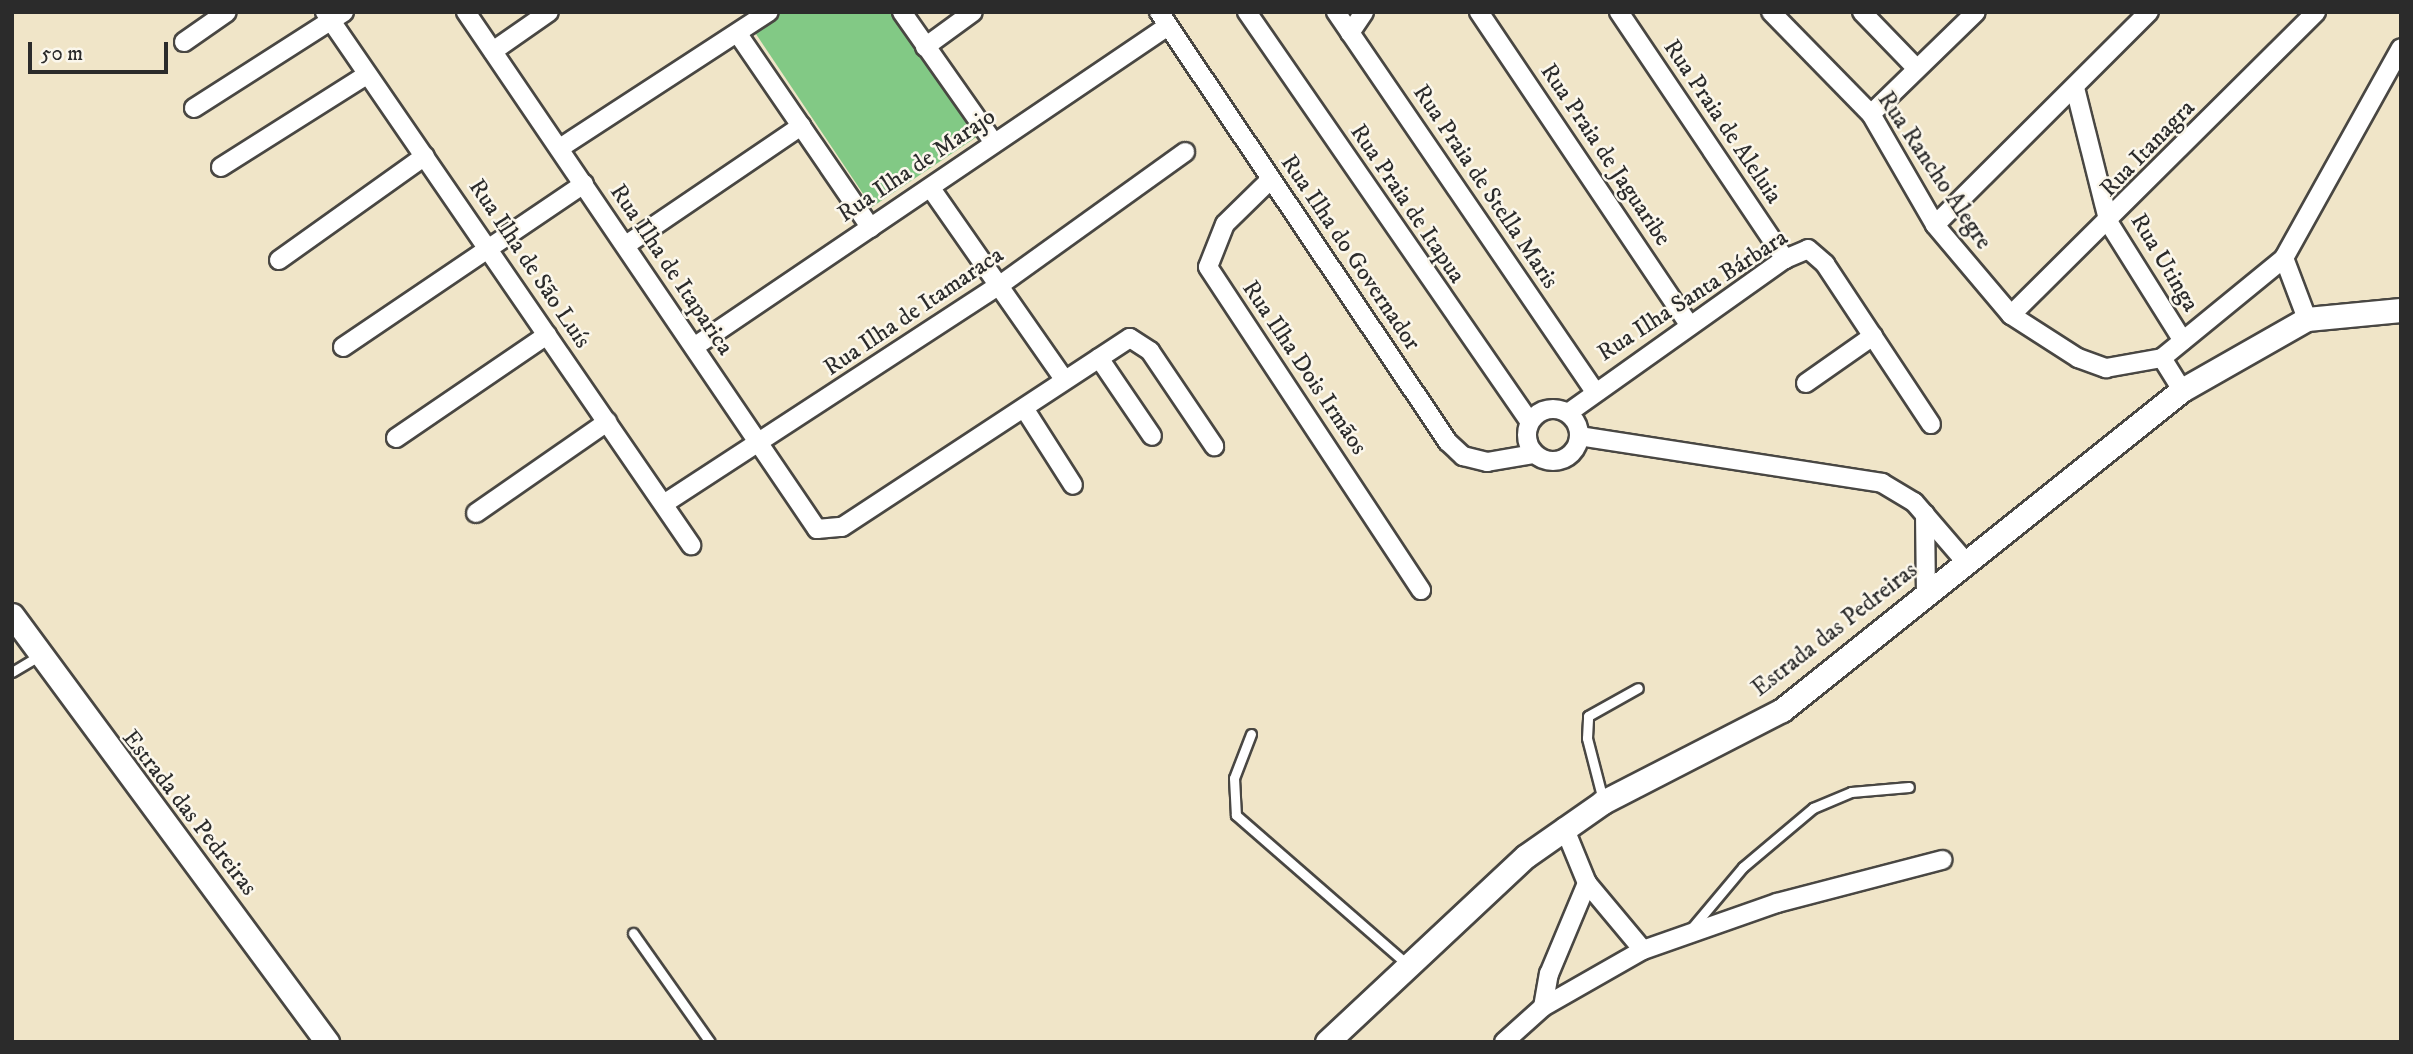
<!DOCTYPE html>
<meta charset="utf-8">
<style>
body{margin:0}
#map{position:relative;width:2413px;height:1054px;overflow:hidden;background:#f0e5c8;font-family:"IM FELL DW Pica",serif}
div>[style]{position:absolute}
.green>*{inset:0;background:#82c985}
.roads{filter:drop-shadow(2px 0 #494743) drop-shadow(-2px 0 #494743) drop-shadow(0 2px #494743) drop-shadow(0 -2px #494743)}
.service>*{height:9px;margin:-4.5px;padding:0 4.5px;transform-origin:4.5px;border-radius:4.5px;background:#fff}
.minor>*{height:18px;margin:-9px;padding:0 9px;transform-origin:9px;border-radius:9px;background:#fff}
.minor>.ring{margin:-9px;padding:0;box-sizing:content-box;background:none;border:18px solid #fff;border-radius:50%}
.tertiary>*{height:23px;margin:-11.5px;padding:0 11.5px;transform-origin:11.5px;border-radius:11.5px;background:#fff}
span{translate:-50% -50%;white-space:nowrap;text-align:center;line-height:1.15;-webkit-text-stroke:5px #fbf7ec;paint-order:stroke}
.street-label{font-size:24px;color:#2b2b2b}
.frame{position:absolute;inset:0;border:14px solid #2b2b2b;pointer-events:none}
.scale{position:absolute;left:28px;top:42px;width:140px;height:32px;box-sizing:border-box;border:4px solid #2b2b2b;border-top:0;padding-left:9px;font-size:21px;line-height:24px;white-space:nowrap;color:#2b2b2b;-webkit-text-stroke:5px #fbf7ec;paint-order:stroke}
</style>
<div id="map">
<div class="green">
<i style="clip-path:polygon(776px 12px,891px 12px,981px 134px,872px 207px,752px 28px)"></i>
</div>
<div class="roads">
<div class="service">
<i style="left:12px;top:672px;width:31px;rotate:-31deg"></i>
<i style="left:1251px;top:734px;width:47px;rotate:111.1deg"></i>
<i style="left:1234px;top:778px;width:37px;rotate:87deg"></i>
<i style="left:1236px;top:815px;width:227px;rotate:41.1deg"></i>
<i style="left:1603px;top:800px;width:64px;rotate:-104.5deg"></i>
<i style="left:1587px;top:738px;width:22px;rotate:-87deg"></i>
<i style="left:1588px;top:716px;width:57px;rotate:-29.2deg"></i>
<i style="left:1691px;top:929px;width:81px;rotate:-50deg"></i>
<i style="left:1743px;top:867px;width:92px;rotate:-40.1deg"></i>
<i style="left:1813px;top:808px;width:41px;rotate:-22.8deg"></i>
<i style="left:1851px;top:792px;width:58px;rotate:-4.9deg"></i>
<i style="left:633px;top:933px;width:133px;rotate:54.8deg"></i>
</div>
<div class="minor">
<i style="left:325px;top:12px;width:647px;rotate:55.52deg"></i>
<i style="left:466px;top:12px;width:625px;rotate:55.83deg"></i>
<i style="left:817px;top:529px;width:25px;rotate:-5deg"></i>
<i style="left:842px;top:527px;width:344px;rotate:-33.3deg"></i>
<i style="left:1130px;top:338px;width:24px;rotate:33deg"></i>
<i style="left:1150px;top:351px;width:115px;rotate:56deg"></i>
<i style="left:902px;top:12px;width:160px;rotate:54.9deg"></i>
<i style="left:1159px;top:12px;width:518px;rotate:56.1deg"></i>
<i style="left:1448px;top:442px;width:21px;rotate:43deg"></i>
<i style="left:1463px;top:456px;width:25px;rotate:14deg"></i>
<i style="left:1487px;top:462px;width:48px;rotate:-9.7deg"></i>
<i style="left:1247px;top:12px;width:498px;rotate:55.4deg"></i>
<i style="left:1336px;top:12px;width:458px;rotate:55.7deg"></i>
<i style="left:1479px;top:12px;width:378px;rotate:56.1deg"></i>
<i style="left:1619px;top:12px;width:298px;rotate:56.1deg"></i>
<i style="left:1771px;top:12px;width:143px;rotate:45.6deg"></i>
<i style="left:1871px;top:114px;width:128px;rotate:60deg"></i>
<i style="left:1935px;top:225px;width:118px;rotate:49.8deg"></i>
<i style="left:2011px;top:315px;width:80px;rotate:32.7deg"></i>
<i style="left:2078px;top:358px;width:30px;rotate:20deg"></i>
<i style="left:2106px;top:368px;width:57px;rotate:-10.1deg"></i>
<i style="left:2162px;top:358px;width:158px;rotate:-39.3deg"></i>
<i style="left:2284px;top:258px;width:240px;rotate:-60.9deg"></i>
<i style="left:1862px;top:12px;width:78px;rotate:46deg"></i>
<i style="left:1350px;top:33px;width:25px;rotate:-56deg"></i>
<i style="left:738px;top:34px;width:235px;rotate:55.6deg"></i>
<i style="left:184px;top:42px;width:52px;rotate:-34.9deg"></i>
<i style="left:925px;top:47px;width:59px;rotate:-36.1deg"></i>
<i style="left:493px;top:51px;width:68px;rotate:-34.9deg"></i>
<i style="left:2075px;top:88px;width:139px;rotate:75.9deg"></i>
<i style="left:2109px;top:223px;width:139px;rotate:57.9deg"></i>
<i style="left:194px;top:108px;width:178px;rotate:-32.6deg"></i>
<i style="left:1871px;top:114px;width:146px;rotate:-44.2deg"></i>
<i style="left:560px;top:148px;width:249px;rotate:-33.1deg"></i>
<i style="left:221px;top:167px;width:170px;rotate:-32.3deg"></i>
<i style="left:1271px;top:179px;width:64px;rotate:135.6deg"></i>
<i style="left:1225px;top:224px;width:46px;rotate:111.6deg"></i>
<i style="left:1208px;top:267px;width:387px;rotate:56.6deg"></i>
<i style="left:932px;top:190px;width:231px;rotate:55.1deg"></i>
<i style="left:1935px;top:225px;width:302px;rotate:-44.9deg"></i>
<i style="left:626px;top:245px;width:212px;rotate:-34.2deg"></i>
<i style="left:2284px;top:258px;width:65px;rotate:69.3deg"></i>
<i style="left:279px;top:260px;width:179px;rotate:-35.5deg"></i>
<i style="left:2011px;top:315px;width:430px;rotate:-44.8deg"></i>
<i style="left:343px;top:347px;width:291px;rotate:-34.1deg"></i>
<i style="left:694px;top:347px;width:572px;rotate:-34.11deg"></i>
<i style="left:1099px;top:358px;width:94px;rotate:55.8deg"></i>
<i style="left:2162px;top:358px;width:38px;rotate:58deg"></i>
<i style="left:1806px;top:383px;width:82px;rotate:-35deg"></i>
<i style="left:1024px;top:408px;width:91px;rotate:57.5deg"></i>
<i class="ring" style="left:1527px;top:409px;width:34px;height:34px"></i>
<i style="left:1568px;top:413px;width:266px;rotate:-35.4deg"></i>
<i style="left:1785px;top:259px;width:25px;rotate:-23deg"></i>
<i style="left:1808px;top:249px;width:23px;rotate:41deg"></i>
<i style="left:1825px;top:264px;width:192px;rotate:56.5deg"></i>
<i style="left:1579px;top:436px;width:307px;rotate:8.8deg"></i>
<i style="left:1882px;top:483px;width:37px;rotate:31deg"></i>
<i style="left:1914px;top:502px;width:77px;rotate:49.2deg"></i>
<i style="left:396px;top:438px;width:183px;rotate:-34.3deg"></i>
<i style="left:665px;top:503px;width:400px;rotate:-33.1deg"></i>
<i style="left:1000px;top:285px;width:228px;rotate:-35.7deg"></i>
<i style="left:476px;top:513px;width:160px;rotate:-34.8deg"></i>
<i style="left:1925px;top:514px;width:78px;rotate:89.3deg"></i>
<i style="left:1564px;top:827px;width:61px;rotate:67.7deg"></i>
<i style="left:1587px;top:883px;width:87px;rotate:50.1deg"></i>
<i style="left:1543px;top:1007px;width:34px;rotate:-80deg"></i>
<i style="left:1549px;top:974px;width:99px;rotate:-67.3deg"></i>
<i style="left:1504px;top:1042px;width:52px;rotate:-41.9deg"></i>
<i style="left:1543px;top:1007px;width:115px;rotate:-29.7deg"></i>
<i style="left:1643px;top:950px;width:142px;rotate:-19.3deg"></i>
<i style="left:1777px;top:903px;width:171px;rotate:-14.6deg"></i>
</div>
<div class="tertiary">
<i style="left:12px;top:615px;width:531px;rotate:53.58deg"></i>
<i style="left:1327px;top:1042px;width:272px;rotate:-43.1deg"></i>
<i style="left:1526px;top:856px;width:94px;rotate:-35deg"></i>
<i style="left:1603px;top:802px;width:201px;rotate:-27.2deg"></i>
<i style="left:1782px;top:710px;width:512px;rotate:-38.66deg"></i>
<i style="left:2182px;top:390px;width:144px;rotate:-29.6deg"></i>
<i style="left:2307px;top:319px;width:94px;rotate:-5.5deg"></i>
</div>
</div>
<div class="street-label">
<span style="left:1722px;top:122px;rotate:56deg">Rua Praia de Aleluia</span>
<span style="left:2148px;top:149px;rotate:-46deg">Rua Itanagra</span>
<span style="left:1605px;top:155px;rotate:56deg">Rua Praia de Jaguaribe</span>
<span style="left:917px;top:166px;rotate:-34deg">Rua Ilha de Marajo</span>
<span style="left:1934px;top:171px;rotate:56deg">Rua Rancho Alegre</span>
<span style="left:1485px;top:187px;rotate:56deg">Rua Praia de Stella Maris</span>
<span style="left:1407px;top:204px;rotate:56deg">Rua Praia de Itapua</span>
<span style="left:1350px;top:253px;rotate:56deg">Rua Ilha do Governador</span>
<span style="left:2164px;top:263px;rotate:59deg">Rua Utinga</span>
<span style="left:529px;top:264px;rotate:56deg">Rua Ilha de São Luís</span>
<span style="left:671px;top:270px;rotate:56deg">Rua Ilha de Itaparica</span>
<span style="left:1693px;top:296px;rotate:-33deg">Rua Ilha Santa Bárbara</span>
<span style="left:914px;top:312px;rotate:-34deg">Rua Ilha de Itamaraca</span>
<span style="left:1304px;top:368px;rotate:56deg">Rua Ilha Dois Irmãos</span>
<span style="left:1835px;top:630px;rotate:-38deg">Estrada das Pedreiras</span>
<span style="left:189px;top:813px;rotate:52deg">Estrada das Pedreiras</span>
</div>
<div class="frame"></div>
<div class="scale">50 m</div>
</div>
